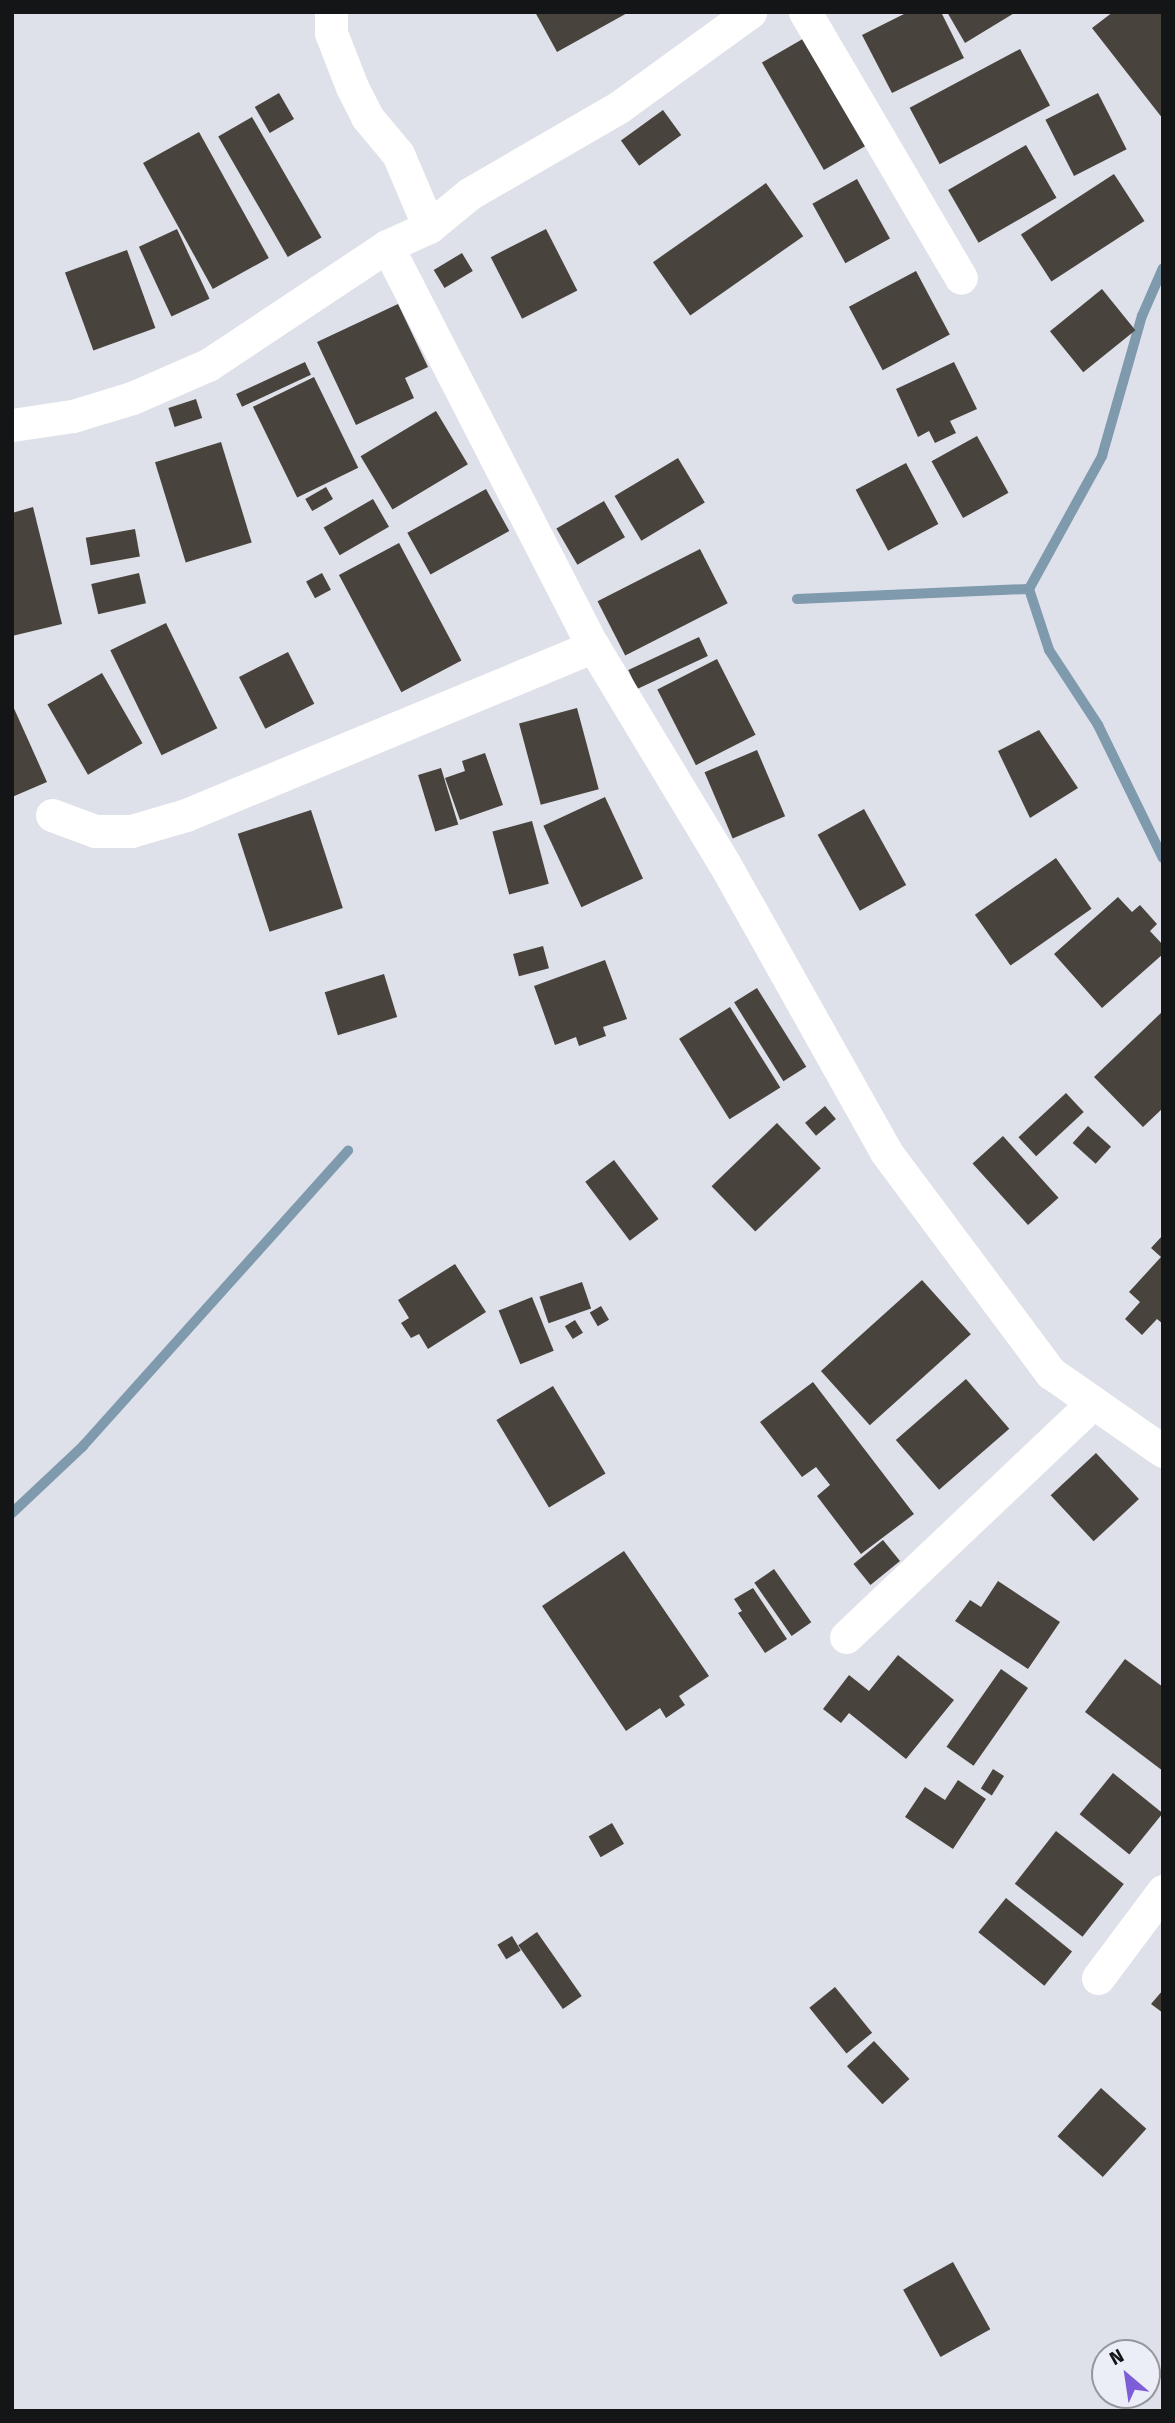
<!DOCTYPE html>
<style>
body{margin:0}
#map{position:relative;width:1175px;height:2423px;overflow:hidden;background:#dee1e9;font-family:"Fira Sans",sans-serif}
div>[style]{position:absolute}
.stream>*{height:10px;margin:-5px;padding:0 5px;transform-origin:5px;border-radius:5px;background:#7f99ad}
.building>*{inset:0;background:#49433e;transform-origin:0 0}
.minor>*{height:33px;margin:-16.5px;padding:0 16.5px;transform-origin:16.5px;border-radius:16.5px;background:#fff}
span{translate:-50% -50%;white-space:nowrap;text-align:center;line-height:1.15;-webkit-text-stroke:7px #ebeef7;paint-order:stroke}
.frame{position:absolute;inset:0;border:14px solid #131517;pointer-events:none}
.north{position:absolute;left:1091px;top:2339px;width:70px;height:70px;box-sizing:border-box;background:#ebeef7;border:2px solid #95979d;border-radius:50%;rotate:331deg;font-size:19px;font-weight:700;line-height:28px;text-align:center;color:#131517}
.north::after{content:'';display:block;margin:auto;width:24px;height:32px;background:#7e5dd8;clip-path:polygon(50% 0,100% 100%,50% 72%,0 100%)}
</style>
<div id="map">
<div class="stream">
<i style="left:1029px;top:589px;width:64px;rotate:71.8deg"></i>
<i style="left:1049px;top:650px;width:90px;rotate:56.8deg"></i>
<i style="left:1098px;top:725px;width:148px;rotate:64deg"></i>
<i style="left:797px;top:599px;width:232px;rotate:-2.5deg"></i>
<i style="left:1029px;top:589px;width:152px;rotate:-61.2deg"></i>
<i style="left:1102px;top:456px;width:146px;rotate:-74.1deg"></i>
<i style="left:1142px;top:316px;width:52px;rotate:-66.4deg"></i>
<i style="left:12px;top:1513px;width:98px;rotate:-43.3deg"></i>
<i style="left:83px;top:1446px;width:397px;rotate:-48.1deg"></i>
</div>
<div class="building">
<i style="clip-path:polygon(535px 12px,629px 12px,557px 52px)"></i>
<i style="clip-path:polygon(908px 12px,941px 12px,964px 58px,892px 93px,862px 35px)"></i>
<i style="clip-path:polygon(947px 12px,1016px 12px,965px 43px)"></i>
<i style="clip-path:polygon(1113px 12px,1163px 12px,1163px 119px,1092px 28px)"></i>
<i style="left:813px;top:33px;width:124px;height:59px;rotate:60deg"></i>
<i style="left:1020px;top:49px;width:64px;height:125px;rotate:62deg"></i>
<i style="left:279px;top:93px;width:30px;height:28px;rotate:60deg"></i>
<i style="left:1098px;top:93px;width:63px;height:59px;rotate:63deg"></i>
<i style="left:663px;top:110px;width:31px;height:52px;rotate:54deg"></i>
<i style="left:252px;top:117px;width:139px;height:39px;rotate:60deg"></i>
<i style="left:199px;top:132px;width:144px;height:64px;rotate:61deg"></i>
<i style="left:1026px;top:145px;width:61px;height:90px;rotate:60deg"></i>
<i style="left:1114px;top:174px;width:56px;height:111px;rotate:57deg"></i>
<i style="left:857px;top:179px;width:68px;height:51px;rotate:61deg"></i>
<i style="left:766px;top:183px;width:65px;height:138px;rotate:55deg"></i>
<i style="left:177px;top:229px;width:77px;height:42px;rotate:65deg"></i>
<i style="left:546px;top:229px;width:69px;height:62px;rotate:63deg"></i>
<i style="left:127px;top:250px;width:83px;height:66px;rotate:70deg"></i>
<i style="left:462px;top:253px;width:21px;height:33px;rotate:59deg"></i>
<i style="left:916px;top:271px;width:72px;height:76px;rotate:62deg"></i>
<i style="left:1102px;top:289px;width:53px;height:67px;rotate:51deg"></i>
<i style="clip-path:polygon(398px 304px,428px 367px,405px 378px,414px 398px,356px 425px,317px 342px)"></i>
<i style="left:305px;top:362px;width:14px;height:76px;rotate:65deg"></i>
<i style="clip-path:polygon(954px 362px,977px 409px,950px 421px,956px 433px,935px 443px,929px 431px,918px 437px,896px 389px)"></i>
<i style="left:314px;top:377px;width:101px;height:68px;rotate:64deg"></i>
<i style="left:196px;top:399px;width:20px;height:29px;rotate:72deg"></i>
<i style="left:436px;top:411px;width:62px;height:88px;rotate:59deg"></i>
<i style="left:977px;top:436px;width:65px;height:52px;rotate:61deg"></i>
<i style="left:221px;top:442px;width:105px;height:69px;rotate:73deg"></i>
<i style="left:678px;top:458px;width:52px;height:74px;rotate:59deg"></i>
<i style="left:906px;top:463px;width:69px;height:57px;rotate:62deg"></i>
<i style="left:326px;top:487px;width:14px;height:24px;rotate:60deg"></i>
<i style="left:486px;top:489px;width:48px;height:90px;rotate:61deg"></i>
<i style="left:373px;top:499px;width:32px;height:57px;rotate:60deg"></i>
<i style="left:604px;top:501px;width:42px;height:55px;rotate:60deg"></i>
<i style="clip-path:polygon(33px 507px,62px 624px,12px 636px,12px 513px)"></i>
<i style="left:135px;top:529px;width:28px;height:50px;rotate:80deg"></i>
<i style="left:399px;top:543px;width:133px;height:68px;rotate:62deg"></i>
<i style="left:700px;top:549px;width:61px;height:115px;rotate:63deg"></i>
<i style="left:139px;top:573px;width:31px;height:49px;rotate:77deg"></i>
<i style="left:322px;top:573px;width:19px;height:18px;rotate:62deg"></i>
<i style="left:166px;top:623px;width:117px;height:62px;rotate:64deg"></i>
<i style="left:699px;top:637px;width:21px;height:78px;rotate:65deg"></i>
<i style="left:288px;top:652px;width:58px;height:55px;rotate:63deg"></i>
<i style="left:717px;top:659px;width:85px;height:67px;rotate:63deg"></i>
<i style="left:102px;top:673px;width:81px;height:63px;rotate:60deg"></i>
<i style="clip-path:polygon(12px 704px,47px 782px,12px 797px)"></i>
<i style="left:577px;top:708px;width:84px;height:60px;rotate:75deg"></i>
<i style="clip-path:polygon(1039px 730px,1078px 788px,1030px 818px,998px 751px)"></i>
<i style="left:757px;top:750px;width:72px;height:57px;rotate:67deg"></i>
<i style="clip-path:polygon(485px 753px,503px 805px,460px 820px,445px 778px,465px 771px,462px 761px)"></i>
<i style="left:441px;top:768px;width:59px;height:24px;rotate:73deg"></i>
<i style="left:605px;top:797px;width:90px;height:68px;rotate:65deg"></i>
<i style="left:864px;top:809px;width:87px;height:53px;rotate:61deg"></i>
<i style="left:311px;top:810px;width:103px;height:77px;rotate:72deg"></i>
<i style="left:532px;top:821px;width:65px;height:41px;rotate:75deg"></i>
<i style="left:1056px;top:858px;width:62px;height:99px;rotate:55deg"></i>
<i style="clip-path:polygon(1118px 897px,1132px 912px,1140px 905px,1157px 924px,1150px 931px,1163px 945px,1163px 954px,1102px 1008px,1054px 954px)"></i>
<i style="left:543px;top:946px;width:23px;height:31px;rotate:75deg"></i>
<i style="clip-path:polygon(605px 960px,627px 1019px,603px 1027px,606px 1036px,579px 1046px,576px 1037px,555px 1045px,534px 986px)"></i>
<i style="left:384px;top:974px;width:45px;height:62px;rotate:73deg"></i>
<i style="left:757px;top:988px;width:93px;height:27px;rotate:58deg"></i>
<i style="left:730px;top:1007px;width:95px;height:60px;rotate:58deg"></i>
<i style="clip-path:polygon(1163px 1011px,1163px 1108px,1143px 1127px,1094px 1077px)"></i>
<i style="left:1066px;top:1093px;width:26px;height:65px;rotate:47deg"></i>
<i style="left:825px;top:1106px;width:17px;height:26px;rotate:50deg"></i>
<i style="left:777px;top:1123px;width:63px;height:91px;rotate:46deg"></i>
<i style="left:1088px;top:1126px;width:31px;height:23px;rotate:42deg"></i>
<i style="left:1003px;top:1136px;width:83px;height:41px;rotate:48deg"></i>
<i style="left:614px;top:1160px;width:74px;height:36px;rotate:53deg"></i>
<i style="clip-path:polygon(1163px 1235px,1163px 1324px,1157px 1319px,1142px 1335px,1125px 1319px,1140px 1302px,1129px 1292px,1161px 1257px,1151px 1248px)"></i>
<i style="clip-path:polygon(455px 1264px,486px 1312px,428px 1349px,419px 1334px,411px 1338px,401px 1323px,409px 1318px,398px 1300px)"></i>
<i style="left:922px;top:1280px;width:73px;height:136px;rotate:48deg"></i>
<i style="left:582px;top:1282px;width:28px;height:45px;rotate:71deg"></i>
<i style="left:532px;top:1297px;width:58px;height:36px;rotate:68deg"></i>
<i style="left:601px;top:1306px;width:16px;height:13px;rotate:60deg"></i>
<i style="left:575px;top:1320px;width:15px;height:12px;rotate:58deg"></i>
<i style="left:966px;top:1379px;width:66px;height:93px;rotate:49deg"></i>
<i style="clip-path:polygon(813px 1382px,914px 1514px,861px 1554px,817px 1496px,830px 1485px,816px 1467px,802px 1477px,760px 1422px)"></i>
<i style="left:553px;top:1386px;width:102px;height:66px;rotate:59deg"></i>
<i style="left:1096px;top:1453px;width:63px;height:62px;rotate:47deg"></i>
<i style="left:883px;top:1540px;width:27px;height:38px;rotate:51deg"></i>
<i style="clip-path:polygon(624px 1551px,709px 1676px,679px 1696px,685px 1705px,666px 1718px,660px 1708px,626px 1731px,542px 1606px)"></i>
<i style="left:774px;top:1569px;width:65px;height:24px;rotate:55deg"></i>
<i style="clip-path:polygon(998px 1581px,1060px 1622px,1028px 1669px,955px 1621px,970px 1600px,981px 1607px)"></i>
<i style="clip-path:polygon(753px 1588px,787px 1639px,765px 1653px,738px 1613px,742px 1611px,734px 1599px)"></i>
<i style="clip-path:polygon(898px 1655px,954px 1700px,906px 1759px,849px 1713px,841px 1723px,823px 1709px,849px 1675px,869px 1691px)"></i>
<i style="clip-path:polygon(1125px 1659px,1163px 1687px,1163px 1771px,1085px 1712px)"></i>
<i style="left:1001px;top:1669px;width:33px;height:95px;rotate:35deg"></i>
<i style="left:993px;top:1769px;width:13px;height:23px;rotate:32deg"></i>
<i style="left:1113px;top:1773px;width:64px;height:53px;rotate:39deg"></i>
<i style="clip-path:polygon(958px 1780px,986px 1799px,953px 1849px,905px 1817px,925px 1787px,945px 1800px)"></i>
<i style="left:612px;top:1823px;width:24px;height:27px;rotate:60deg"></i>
<i style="left:1056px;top:1831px;width:86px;height:67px;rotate:38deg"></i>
<i style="left:1006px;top:1898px;width:85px;height:44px;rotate:39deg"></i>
<i style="left:537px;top:1932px;width:78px;height:23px;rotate:55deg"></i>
<i style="left:512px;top:1936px;width:17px;height:17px;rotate:59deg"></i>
<i style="left:835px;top:1987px;width:59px;height:33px;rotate:51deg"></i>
<i style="clip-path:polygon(1163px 1990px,1163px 2013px,1151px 2004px)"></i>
<i style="left:874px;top:2041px;width:52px;height:37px;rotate:47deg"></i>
<i style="left:1101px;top:2088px;width:61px;height:65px;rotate:42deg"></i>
<i style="left:953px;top:2262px;width:77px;height:57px;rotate:61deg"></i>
</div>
<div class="minor">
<i style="left:331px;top:12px;width:21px;rotate:90deg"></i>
<i style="left:331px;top:33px;width:58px;rotate:68.7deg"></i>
<i style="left:352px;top:87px;width:34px;rotate:63deg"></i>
<i style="left:367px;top:117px;width:48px;rotate:50deg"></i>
<i style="left:398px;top:154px;width:79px;rotate:67deg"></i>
<i style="left:805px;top:12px;width:308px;rotate:59.6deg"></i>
<i style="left:387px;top:246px;width:450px;rotate:62.8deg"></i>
<i style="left:593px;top:646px;width:253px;rotate:58.9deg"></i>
<i style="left:724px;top:863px;width:331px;rotate:60.7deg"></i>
<i style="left:886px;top:1152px;width:276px;rotate:53.3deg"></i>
<i style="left:1051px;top:1373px;width:136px;rotate:34.9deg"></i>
<i style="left:12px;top:425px;width:62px;rotate:-8.4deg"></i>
<i style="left:73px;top:416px;width:62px;rotate:-17deg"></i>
<i style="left:132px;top:398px;width:83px;rotate:-23.5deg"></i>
<i style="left:208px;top:365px;width:215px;rotate:-33.6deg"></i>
<i style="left:387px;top:246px;width:46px;rotate:-24.3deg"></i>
<i style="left:429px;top:227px;width:52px;rotate:-39.5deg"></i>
<i style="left:469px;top:194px;width:173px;rotate:-30.1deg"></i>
<i style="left:619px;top:107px;width:162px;rotate:-35.9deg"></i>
<i style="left:52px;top:815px;width:46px;rotate:20.4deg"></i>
<i style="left:95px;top:831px;width:36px"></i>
<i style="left:131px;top:831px;width:57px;rotate:-16.2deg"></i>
<i style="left:186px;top:815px;width:441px;rotate:-22.5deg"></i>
<i style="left:846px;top:1637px;width:340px;rotate:-43.5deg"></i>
<i style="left:1098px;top:1978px;width:109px;rotate:-53.2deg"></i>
</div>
<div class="frame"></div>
<div class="north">N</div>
</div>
